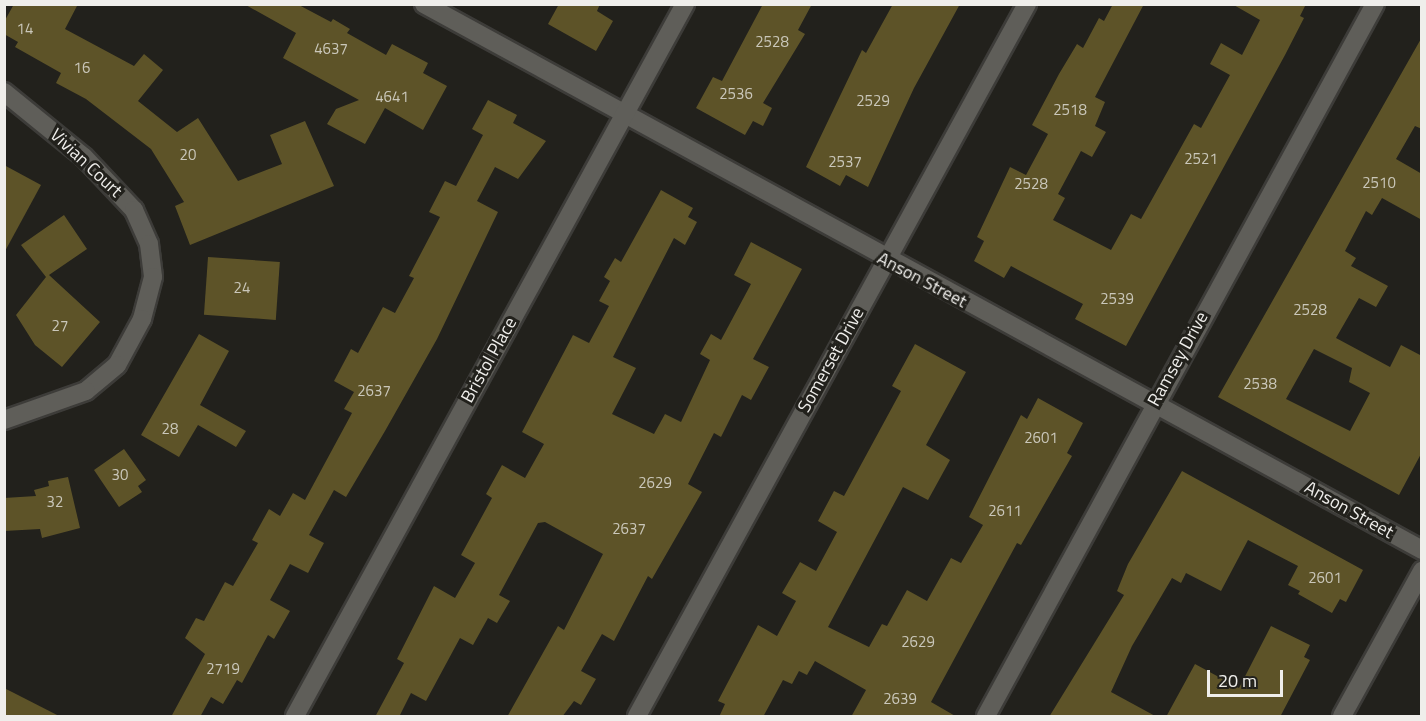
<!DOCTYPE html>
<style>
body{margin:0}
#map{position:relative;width:1426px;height:721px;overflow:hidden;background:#22211c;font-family:"Titillium Web",sans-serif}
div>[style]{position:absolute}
.building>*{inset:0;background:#5d5328;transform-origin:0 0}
.roads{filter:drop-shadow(2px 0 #3d3c39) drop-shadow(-2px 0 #3d3c39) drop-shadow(0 2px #3d3c39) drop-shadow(0 -2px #3d3c39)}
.street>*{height:18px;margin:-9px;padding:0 9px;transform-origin:9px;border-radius:9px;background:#5f5e59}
span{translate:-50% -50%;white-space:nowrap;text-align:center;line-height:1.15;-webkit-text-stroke:6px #22211c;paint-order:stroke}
.number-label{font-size:15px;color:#cac7ba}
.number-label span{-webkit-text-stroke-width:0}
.street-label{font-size:18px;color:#efeeeb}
.frame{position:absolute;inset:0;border:6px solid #efeeeb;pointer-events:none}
.scale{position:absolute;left:1207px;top:670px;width:76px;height:27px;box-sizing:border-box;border:3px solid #efeeeb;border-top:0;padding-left:8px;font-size:18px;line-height:21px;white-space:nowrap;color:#efeeeb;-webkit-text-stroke:4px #22211c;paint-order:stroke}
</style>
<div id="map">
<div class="building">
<i style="clip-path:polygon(14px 4px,78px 4px,65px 29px,134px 66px,144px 54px,163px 70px,138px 101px,177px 132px,198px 118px,238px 181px,282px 164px,270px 135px,305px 121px,334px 186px,190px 245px,175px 206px,184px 202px,151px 149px,86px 99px,56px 83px,61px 73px,15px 47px,18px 42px,4px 34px,4px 22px)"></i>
<i style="clip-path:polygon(244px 4px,297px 4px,331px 22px,333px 19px,350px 29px,347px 33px,386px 55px,392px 44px,428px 63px,423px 73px,447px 86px,423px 130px,385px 108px,365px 144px,327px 124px,336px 109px,359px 100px,283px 58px,296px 33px)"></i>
<i style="clip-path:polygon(559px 4px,600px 4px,597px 11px,613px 21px,596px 51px,548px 24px)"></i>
<i style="clip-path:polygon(763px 4px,812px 4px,798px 30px,805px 34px,763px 103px,772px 108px,763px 126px,753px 121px,745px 135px,696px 108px,713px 77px,722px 81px)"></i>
<i style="clip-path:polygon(893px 4px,960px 4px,914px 88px,868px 187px,846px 175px,840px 186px,806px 167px,862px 50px,866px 53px)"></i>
<i style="clip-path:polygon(1113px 4px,1144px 4px,1095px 97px,1105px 102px,1095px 126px,1106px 132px,1092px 157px,1081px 151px,1058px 194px,1065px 198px,1053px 220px,1111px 250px,1131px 214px,1141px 219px,1194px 124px,1201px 128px,1230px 75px,1210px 64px,1221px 43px,1242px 55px,1260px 20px,1232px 4px,1306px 4px,1300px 16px,1304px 18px,1285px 55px,1126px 346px,1075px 319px,1083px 304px,1011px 266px,1004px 278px,974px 261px,984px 241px,977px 237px,1010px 167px,1026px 175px,1048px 134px,1032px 125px,1059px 74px,1077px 44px,1083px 48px,1099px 18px,1104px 21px)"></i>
<i style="clip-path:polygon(evenodd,1422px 37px,1422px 129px,1415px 126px,1396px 159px,1422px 174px,1422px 220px,1382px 198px,1372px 215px,1366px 211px,1345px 251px,1356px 258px,1351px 266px,1388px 286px,1376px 307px,1359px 298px,1336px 338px,1390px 367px,1401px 345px,1422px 356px,1422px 452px,1399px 495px,1218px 397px,1422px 37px,1314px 349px,1352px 368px,1349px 382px,1370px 393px,1350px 431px,1286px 399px,1314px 349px)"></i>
<i style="clip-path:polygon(488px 100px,517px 115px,513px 123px,546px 141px,518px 179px,495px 167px,477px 201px,498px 212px,437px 339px,385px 431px,346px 497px,334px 490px,309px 535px,324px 543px,308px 573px,290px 564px,270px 600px,290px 611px,274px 639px,268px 635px,242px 683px,237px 680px,223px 704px,211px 697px,200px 717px,171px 717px,205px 654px,185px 638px,196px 618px,204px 621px,225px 582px,233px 586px,258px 543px,252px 540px,269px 509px,280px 516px,293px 493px,305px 500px,352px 413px,344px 409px,354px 392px,334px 381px,351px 349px,358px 353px,383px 307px,395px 313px,414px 278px,409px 276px,440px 217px,429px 212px,445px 181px,456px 186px,483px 135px,472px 129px)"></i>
<i style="clip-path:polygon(4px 165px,41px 185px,4px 253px)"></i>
<i style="clip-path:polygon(661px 190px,693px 208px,688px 217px,697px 222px,685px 245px,674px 238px,613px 357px,636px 368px,612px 414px,654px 434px,665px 414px,681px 422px,710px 360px,700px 354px,711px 334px,721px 340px,751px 284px,734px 275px,751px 242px,802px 269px,753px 359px,769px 367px,751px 400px,742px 395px,721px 437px,714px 433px,688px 484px,702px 492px,652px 579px,648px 576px,614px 641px,602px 634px,581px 671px,596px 679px,581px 705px,574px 701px,562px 717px,507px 717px,558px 626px,564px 630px,603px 554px,545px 522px,538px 523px,499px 595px,510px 601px,497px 623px,488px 618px,473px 645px,460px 638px,426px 701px,411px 693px,399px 717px,375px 717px,404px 663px,397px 659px,434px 586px,455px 598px,475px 563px,461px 555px,492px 498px,486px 494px,502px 465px,525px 478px,544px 444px,522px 432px,573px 335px,589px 343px,609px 306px,599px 301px,610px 281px,604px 277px,615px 258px,621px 262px)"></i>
<i style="clip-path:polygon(64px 215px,87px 249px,49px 275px,100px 322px,62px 367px,35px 345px,16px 315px,46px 277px,21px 245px)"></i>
<i style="left:208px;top:257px;width:72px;height:58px;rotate:4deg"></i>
<i style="clip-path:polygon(199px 334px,229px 351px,200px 405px,246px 431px,236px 447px,198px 425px,179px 457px,141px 435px)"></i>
<i style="clip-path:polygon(915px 344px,966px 372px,926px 445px,950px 460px,928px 500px,903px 487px,828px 627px,869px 647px,882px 624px,887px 626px,907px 590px,927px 601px,951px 558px,961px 563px,983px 525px,969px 517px,1021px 415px,1027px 419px,1038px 398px,1083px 423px,1067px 453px,1072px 456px,1021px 545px,1017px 543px,931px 702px,957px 717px,851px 717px,866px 690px,815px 661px,807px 675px,799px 671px,792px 684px,783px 680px,763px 717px,719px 717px,725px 704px,718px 701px,758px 625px,777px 636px,796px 601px,782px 593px,800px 562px,816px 571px,837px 532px,818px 521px,834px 491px,844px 496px,901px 391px,892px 386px)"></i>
<i style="clip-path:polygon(124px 449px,146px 480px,138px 486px,142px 492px,119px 507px,94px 470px)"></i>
<i style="clip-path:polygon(1182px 471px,1363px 570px,1346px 602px,1340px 599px,1332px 613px,1298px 594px,1300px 591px,1288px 585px,1298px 566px,1248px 540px,1221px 591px,1186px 573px,1181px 583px,1172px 578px,1132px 646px,1111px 692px,1157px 717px,1049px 717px,1124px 595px,1117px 591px,1128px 564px)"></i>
<i style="clip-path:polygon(68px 477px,80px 528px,42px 538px,40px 529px,4px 531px,4px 498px,36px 496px,34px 490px,49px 486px,48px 481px)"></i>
<i style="clip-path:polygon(1271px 626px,1310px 645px,1304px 657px,1310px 660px,1280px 717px,1166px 717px,1195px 664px,1239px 688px)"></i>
<i style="clip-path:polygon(4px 688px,14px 693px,61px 717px,4px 717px)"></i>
</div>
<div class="roads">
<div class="street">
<i style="left:424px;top:4px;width:1138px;rotate:28.68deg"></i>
<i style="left:4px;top:92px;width:103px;rotate:39.1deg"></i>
<i style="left:84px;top:157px;width:73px;rotate:46.7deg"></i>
<i style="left:134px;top:210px;width:37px;rotate:66deg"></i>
<i style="left:149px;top:244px;width:33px;rotate:83deg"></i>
<i style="left:153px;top:277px;width:43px;rotate:104.7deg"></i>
<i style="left:142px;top:319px;width:52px;rotate:118.5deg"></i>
<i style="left:117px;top:365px;width:40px;rotate:140deg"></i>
<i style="left:86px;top:391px;width:87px;rotate:160.5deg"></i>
<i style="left:295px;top:716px;width:812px;rotate:-61.29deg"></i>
<i style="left:637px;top:716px;width:812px;rotate:-61.29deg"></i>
<i style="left:986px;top:716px;width:811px;rotate:-61.35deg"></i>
<i style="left:1342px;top:716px;width:166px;rotate:-61.1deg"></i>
</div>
</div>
<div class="number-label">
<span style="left:25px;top:29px">14</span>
<span style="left:772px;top:42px">2528</span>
<span style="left:331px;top:49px">4637</span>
<span style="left:82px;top:68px">16</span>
<span style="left:736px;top:94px">2536</span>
<span style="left:392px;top:97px">4641</span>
<span style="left:873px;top:101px">2529</span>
<span style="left:1070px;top:110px">2518</span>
<span style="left:188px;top:155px">20</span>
<span style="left:1201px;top:159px">2521</span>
<span style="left:845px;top:162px">2537</span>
<span style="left:1379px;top:183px">2510</span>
<span style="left:1031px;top:184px">2528</span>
<span style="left:242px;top:288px">24</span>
<span style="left:1117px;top:299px">2539</span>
<span style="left:1310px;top:310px">2528</span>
<span style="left:60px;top:326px">27</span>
<span style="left:1260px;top:384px">2538</span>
<span style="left:374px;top:391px">2637</span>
<span style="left:170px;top:429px">28</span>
<span style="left:1041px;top:438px">2601</span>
<span style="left:120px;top:475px">30</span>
<span style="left:655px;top:483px">2629</span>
<span style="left:55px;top:502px">32</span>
<span style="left:1005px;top:511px">2611</span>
<span style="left:629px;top:529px">2637</span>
<span style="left:1325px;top:578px">2601</span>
<span style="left:918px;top:642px">2629</span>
<span style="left:223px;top:669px">2719</span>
<span style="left:900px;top:699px">2639</span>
</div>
<div class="street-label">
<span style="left:86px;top:163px;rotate:43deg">Vivian Court</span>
<span style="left:922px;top:280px;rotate:28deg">Anson Street</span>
<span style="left:1178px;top:359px;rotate:-61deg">Ramsey Drive</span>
<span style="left:489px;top:360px;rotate:-61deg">Bristol Place</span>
<span style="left:831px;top:360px;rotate:-61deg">Somerset Drive</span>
<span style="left:1349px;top:510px;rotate:29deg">Anson Street</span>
</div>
<div class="frame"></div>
<div class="scale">20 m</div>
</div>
